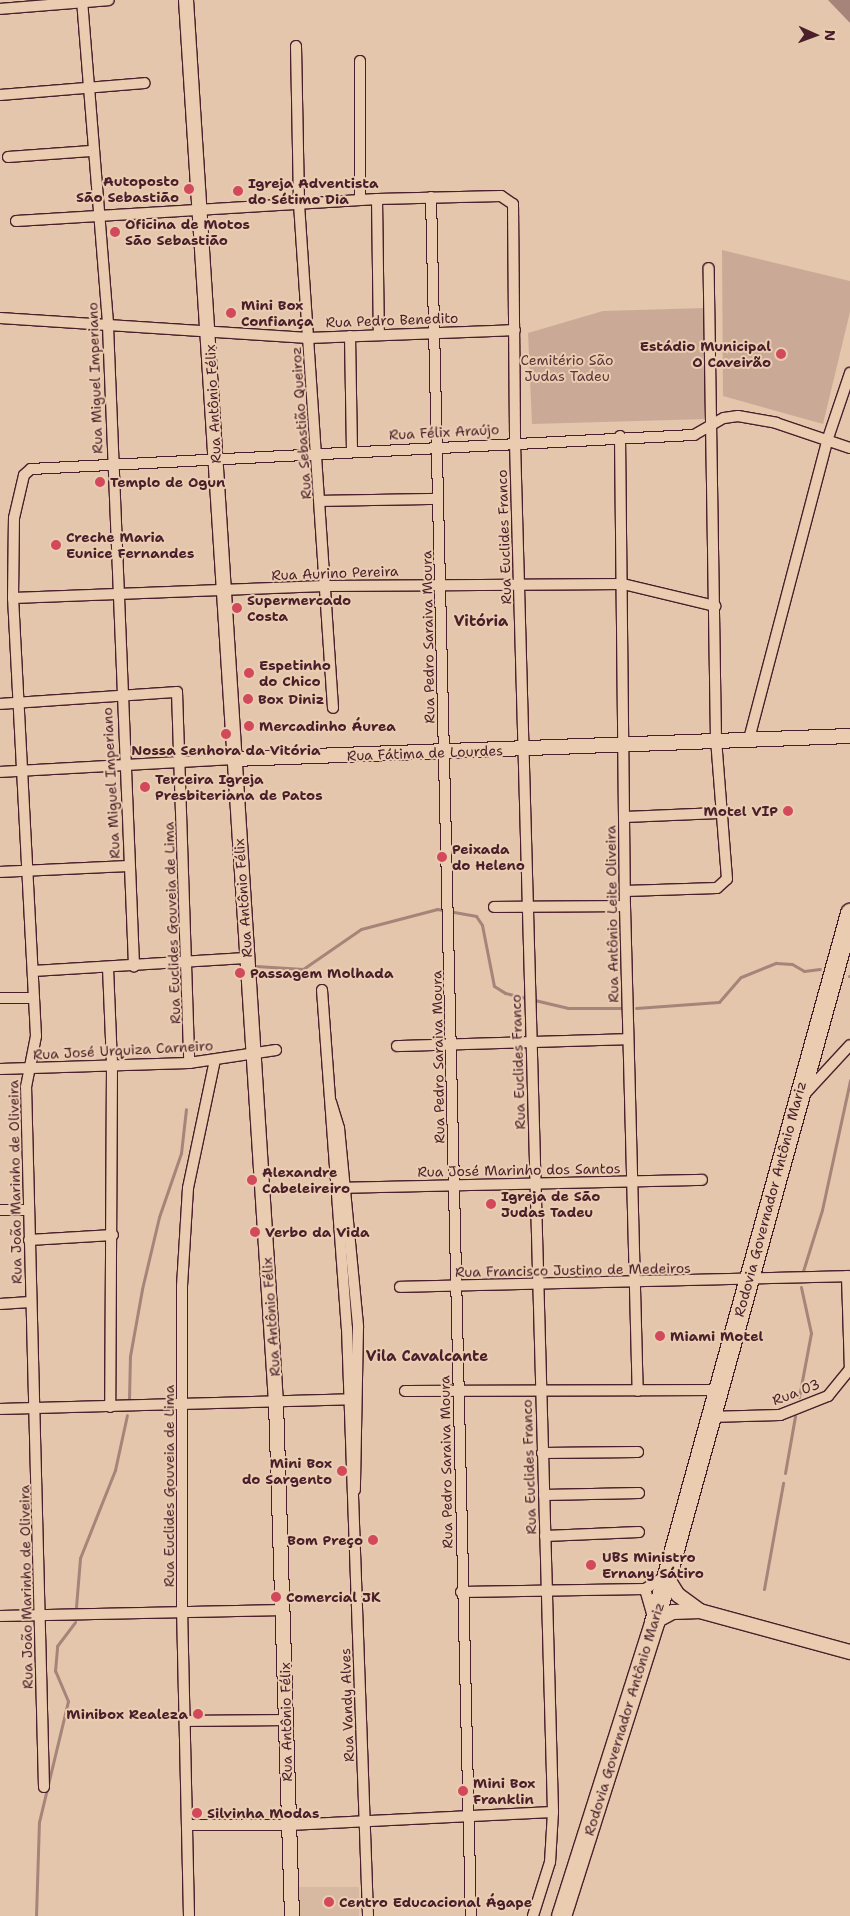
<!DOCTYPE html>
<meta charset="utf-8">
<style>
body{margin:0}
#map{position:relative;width:850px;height:1916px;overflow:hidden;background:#e4c6ac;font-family:"Shantell Sans",sans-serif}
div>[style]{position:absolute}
.built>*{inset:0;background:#d7b8a1;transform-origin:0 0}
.green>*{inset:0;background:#caaa96}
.water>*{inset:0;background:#a78479}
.stream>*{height:3px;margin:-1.5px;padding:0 1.5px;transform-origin:1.5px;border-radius:1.5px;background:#a78479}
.roads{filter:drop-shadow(1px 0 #4a1f2b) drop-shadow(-1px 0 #4a1f2b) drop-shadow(0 1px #4a1f2b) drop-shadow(0 -1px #4a1f2b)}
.street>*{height:10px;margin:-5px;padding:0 5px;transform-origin:5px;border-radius:5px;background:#eacdb1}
.secondary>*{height:14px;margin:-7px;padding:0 7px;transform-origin:7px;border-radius:7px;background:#eacdb1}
.highway>*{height:19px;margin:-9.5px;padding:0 9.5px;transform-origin:9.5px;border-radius:9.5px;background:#eacdb1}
.dots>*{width:14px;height:14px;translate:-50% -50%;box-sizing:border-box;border:2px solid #eacdb1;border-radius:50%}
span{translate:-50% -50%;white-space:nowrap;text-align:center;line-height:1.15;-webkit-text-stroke:4px #eacdb1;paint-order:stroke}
.poi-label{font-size:14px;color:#4a1f2b;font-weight:700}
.right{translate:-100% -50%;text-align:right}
.left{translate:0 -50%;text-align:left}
.street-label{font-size:14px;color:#4a1f2b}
.park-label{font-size:14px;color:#5d343b}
.neighbourhood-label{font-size:15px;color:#4a1f2b;font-weight:700}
.north{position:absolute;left:790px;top:10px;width:50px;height:50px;-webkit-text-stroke:4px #eacdb1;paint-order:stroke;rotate:92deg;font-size:14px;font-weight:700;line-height:20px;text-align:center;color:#4a1f2b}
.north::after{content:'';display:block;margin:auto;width:18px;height:22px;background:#4a1f2b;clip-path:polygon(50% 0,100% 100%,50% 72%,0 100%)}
</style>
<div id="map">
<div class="built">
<i style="left:359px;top:1887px;width:29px;height:61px;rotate:90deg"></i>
</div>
<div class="green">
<i style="clip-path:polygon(722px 250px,850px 281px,850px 312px,823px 424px,723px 396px)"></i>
<i style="clip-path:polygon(704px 308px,707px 419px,532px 424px,528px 333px,603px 311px)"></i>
</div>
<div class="water">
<i style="clip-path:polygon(828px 0,850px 0,850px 23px)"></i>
</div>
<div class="stream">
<i style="left:256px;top:966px;width:47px;rotate:3.7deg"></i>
<i style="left:303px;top:969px;width:70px;rotate:-34.6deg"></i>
<i style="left:361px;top:929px;width:79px;rotate:-14.7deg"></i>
<i style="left:437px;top:909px;width:40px;rotate:10deg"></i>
<i style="left:476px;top:916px;width:11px;rotate:56deg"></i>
<i style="left:482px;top:925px;width:62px;rotate:78.9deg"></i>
<i style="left:494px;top:986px;width:13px;rotate:32deg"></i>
<i style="left:505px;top:993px;width:65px;rotate:13.4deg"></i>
<i style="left:568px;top:1008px;width:53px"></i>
<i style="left:849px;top:976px;width:1px"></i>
<i style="left:636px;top:1008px;width:83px;rotate:-4.1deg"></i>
<i style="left:719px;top:1002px;width:33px;rotate:-49deg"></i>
<i style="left:741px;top:977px;width:38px;rotate:-22deg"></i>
<i style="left:776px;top:963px;width:16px;rotate:4deg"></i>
<i style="left:792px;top:964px;width:14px;rotate:30deg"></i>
<i style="left:804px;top:971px;width:16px;rotate:-7deg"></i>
<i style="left:803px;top:1271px;width:64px;rotate:-72.7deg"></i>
<i style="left:822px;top:1210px;width:133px;rotate:-77.8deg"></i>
<i style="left:799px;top:1397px;width:65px;rotate:-79.4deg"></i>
<i style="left:811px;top:1333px;width:47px;rotate:-102.3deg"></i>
<i style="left:129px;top:1399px;width:43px;rotate:-88.7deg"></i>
<i style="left:130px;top:1356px;width:68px;rotate:-79.8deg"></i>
<i style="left:142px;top:1289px;width:74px;rotate:-76.7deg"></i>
<i style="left:159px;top:1217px;width:68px;rotate:-71deg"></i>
<i style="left:181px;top:1153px;width:44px;rotate:-83.5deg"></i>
<i style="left:785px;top:1473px;width:58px;rotate:-80deg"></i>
<i style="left:764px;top:1589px;width:108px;rotate:-79.8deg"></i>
<i style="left:76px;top:1607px;width:49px;rotate:-85.3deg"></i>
<i style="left:80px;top:1558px;width:95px;rotate:-68.3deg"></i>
<i style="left:115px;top:1470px;width:56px;rotate:-77.7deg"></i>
<i style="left:36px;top:1916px;width:94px;rotate:-88.2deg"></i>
<i style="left:39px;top:1822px;width:124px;rotate:-76.5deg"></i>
<i style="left:68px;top:1701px;width:33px;rotate:-113deg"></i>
<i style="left:55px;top:1671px;width:25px;rotate:-85deg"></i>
<i style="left:57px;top:1646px;width:30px;rotate:-53deg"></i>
</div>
<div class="roads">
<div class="street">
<i style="left:82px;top:0;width:327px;rotate:85.4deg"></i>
<i style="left:108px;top:326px;width:641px;rotate:87.67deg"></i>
<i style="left:0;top:9px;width:109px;rotate:-4.7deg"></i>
<i style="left:296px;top:46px;width:158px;rotate:88.9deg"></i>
<i style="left:299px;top:204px;width:505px;rotate:86.14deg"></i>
<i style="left:360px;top:61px;width:139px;rotate:90deg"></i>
<i style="left:0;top:95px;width:145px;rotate:-4.7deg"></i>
<i style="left:8px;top:157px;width:83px;rotate:-4.1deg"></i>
<i style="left:431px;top:197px;width:1719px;rotate:88.67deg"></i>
<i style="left:377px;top:199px;width:135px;rotate:89.2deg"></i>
<i style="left:16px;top:221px;width:362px;rotate:-3.5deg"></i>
<i style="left:377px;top:199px;width:124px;rotate:-1.4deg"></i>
<i style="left:501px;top:196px;width:14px;rotate:34deg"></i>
<i style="left:513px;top:204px;width:238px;rotate:89.5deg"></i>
<i style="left:515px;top:442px;width:1371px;rotate:88.41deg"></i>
<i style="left:553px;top:1812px;width:50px;rotate:93.4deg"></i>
<i style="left:550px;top:1862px;width:57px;rotate:107.5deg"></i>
<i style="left:0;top:318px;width:309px;rotate:3.7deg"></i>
<i style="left:308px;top:338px;width:207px;rotate:-2.2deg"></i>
<i style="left:350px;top:336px;width:114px;rotate:89deg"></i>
<i style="left:620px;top:436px;width:470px;rotate:89.4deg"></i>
<i style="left:625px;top:906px;width:485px;rotate:88.5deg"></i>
<i style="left:321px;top:501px;width:117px;rotate:-1deg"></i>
<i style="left:13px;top:598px;width:312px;rotate:-2.2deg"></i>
<i style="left:325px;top:586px;width:298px;rotate:-0.4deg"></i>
<i style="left:623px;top:584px;width:95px;rotate:13.4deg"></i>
<i style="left:0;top:704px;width:177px;rotate:-3.9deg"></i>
<i style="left:177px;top:692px;width:371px;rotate:88.1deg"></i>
<i style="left:749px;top:739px;width:308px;rotate:-75.3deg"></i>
<i style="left:827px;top:441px;width:72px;rotate:-71.3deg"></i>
<i style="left:0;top:772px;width:234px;rotate:-3.2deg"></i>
<i style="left:625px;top:817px;width:94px;rotate:-2.4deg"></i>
<i style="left:0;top:872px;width:129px;rotate:-2.7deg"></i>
<i style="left:625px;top:891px;width:92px;rotate:-1.9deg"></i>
<i style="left:717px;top:888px;width:13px;rotate:-42deg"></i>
<i style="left:727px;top:879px;width:140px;rotate:-94.5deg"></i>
<i style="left:716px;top:739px;width:471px;rotate:-90.9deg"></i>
<i style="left:494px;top:907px;width:131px;rotate:-0.4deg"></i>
<i style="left:108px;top:968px;width:97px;rotate:87.6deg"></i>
<i style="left:112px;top:1065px;width:342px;rotate:90.3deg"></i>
<i style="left:33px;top:971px;width:213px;rotate:-3.5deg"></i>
<i style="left:322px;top:990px;width:339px;rotate:85.8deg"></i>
<i style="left:347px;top:1328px;width:588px;rotate:87.95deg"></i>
<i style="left:0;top:998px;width:34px"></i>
<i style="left:397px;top:1046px;width:231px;rotate:-1.7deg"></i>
<i style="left:0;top:1069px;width:189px;rotate:-1.8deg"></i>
<i style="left:189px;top:1063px;width:88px;rotate:-8.5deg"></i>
<i style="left:803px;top:1096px;width:69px;rotate:-47.3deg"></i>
<i style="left:331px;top:1102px;width:27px;rotate:73deg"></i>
<i style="left:339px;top:1128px;width:200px;rotate:84.5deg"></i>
<i style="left:358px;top:1327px;width:163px;rotate:91.1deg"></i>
<i style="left:340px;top:1188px;width:362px;rotate:-1.3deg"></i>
<i style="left:0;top:1210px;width:28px"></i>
<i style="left:29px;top:1240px;width:84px;rotate:-3.4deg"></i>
<i style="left:847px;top:1276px;width:94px;rotate:88.2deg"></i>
<i style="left:400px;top:1287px;width:450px;rotate:-1.4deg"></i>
<i style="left:0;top:1304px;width:30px;rotate:-4deg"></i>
<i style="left:405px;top:1391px;width:312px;rotate:-0.2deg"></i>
<i style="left:0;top:1409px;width:356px;rotate:-1.6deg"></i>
<i style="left:709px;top:1417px;width:71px;rotate:-1.6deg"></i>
<i style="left:780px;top:1415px;width:52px;rotate:-21.6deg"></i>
<i style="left:828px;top:1396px;width:35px;rotate:-51deg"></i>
<i style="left:542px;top:1453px;width:96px;rotate:-0.6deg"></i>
<i style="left:544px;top:1495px;width:95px;rotate:-1.2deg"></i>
<i style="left:545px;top:1536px;width:94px;rotate:-2.4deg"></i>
<i style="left:645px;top:1589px;width:29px;rotate:74deg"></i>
<i style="left:461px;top:1592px;width:184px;rotate:-0.9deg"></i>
<i style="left:645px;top:1589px;width:25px;rotate:-32deg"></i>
<i style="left:0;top:1616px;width:284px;rotate:-1.2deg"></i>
<i style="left:185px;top:1721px;width:100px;rotate:-0.6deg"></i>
<i style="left:44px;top:1787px;width:700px;rotate:-91.47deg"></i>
<i style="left:26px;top:1087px;width:52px;rotate:-78.9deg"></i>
<i style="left:36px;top:1036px;width:439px;rotate:-93deg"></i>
<i style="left:13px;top:598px;width:80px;rotate:-89.3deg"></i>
<i style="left:14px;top:518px;width:44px;rotate:-76.9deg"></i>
<i style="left:24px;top:475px;width:9px;rotate:-41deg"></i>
<i style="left:31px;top:469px;width:664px;rotate:-2.94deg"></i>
<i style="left:694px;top:435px;width:34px;rotate:-30deg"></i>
<i style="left:724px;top:418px;width:14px;rotate:-8deg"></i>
<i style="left:738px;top:416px;width:39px;rotate:10deg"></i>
<i style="left:776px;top:423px;width:78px;rotate:18.7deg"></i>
<i style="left:187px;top:1825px;width:102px"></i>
<i style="left:289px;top:1825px;width:264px;rotate:-2.8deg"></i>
<i style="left:189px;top:1916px;width:303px;rotate:-91.3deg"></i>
<i style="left:182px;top:1613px;width:327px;rotate:-90deg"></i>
<i style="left:182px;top:1286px;width:98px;rotate:-86.5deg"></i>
<i style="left:188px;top:1188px;width:131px;rotate:-78.1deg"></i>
</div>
<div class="secondary">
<i style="left:186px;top:0;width:1405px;rotate:86.33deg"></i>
<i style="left:276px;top:1402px;width:514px;rotate:88.22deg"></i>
<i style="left:234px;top:759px;width:616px;rotate:-2.14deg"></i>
<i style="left:666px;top:1576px;width:22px;rotate:58deg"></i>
<i style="left:678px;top:1595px;width:27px;rotate:36deg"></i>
<i style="left:654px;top:1622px;width:21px;rotate:-28deg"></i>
<i style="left:673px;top:1612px;width:27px;rotate:-2deg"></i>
<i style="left:700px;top:1611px;width:156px;rotate:15.3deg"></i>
</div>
<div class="highway">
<i style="left:561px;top:1916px;width:308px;rotate:-72.4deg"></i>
<i style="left:654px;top:1622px;width:736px;rotate:-74.55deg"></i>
</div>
</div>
<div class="dots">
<i style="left:189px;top:189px;background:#d1495b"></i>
<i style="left:238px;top:191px;background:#d1495b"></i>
<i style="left:115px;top:232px;background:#d1495b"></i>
<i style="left:231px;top:313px;background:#d1495b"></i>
<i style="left:781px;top:354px;background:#d1495b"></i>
<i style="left:100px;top:482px;background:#d1495b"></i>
<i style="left:56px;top:545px;background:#d1495b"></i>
<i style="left:237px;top:608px;background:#d1495b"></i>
<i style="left:249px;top:673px;background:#d1495b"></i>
<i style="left:248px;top:699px;background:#d1495b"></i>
<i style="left:249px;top:726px;background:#d1495b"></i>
<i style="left:226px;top:734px;background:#d1495b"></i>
<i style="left:145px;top:787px;background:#d1495b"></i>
<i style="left:788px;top:811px;background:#d1495b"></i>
<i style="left:442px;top:857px;background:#d1495b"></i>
<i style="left:240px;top:973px;background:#d1495b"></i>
<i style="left:252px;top:1180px;background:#d1495b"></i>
<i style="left:491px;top:1204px;background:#d1495b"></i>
<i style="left:255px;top:1232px;background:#d1495b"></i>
<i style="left:660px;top:1336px;background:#d1495b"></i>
<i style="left:342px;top:1471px;background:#d1495b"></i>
<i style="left:373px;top:1540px;background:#d1495b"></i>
<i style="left:591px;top:1565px;background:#d1495b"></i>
<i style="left:276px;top:1597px;background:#d1495b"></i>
<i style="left:198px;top:1714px;background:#d1495b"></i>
<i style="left:463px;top:1791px;background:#d1495b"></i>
<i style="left:197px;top:1813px;background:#d1495b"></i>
<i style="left:329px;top:1902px;background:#d1495b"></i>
</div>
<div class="poi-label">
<span class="right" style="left:179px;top:189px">Autoposto<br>São Sebastião</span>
<span class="left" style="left:248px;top:191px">Igreja Adventista<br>do Sétimo Dia</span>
<span class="left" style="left:125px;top:232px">Oficina de Motos<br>São Sebastião</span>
<span class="left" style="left:241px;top:313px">Mini Box<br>Confiança</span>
<span class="right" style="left:771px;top:354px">Estádio Municipal<br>O Caveirão</span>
<span class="left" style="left:110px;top:482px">Templo de Ogun</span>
<span class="left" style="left:66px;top:545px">Creche Maria<br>Eunice Fernandes</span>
<span class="left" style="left:247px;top:608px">Supermercado<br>Costa</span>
<span class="left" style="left:259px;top:673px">Espetinho<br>do Chico</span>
<span class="left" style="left:258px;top:699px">Box Diniz</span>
<span class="left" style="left:259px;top:726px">Mercadinho Áurea</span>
<span style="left:226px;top:750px">Nossa Senhora da Vitória</span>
<span class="left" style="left:155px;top:787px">Terceira Igreja<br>Presbiteriana de Patos</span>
<span class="right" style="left:778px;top:811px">Motel VIP</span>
<span class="left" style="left:452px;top:857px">Peixada<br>do Heleno</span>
<span class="left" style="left:250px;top:973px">Passagem Molhada</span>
<span class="left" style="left:262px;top:1180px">Alexandre<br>Cabeleireiro</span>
<span class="left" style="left:501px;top:1204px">Igreja de São<br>Judas Tadeu</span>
<span class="left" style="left:265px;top:1232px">Verbo da Vida</span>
<span class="left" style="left:670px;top:1336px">Miami Motel</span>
<span class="right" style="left:332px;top:1471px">Mini Box<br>do Sargento</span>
<span class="right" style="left:363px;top:1540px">Bom Preço</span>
<span class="left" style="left:602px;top:1565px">UBS Ministro<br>Ernany Sátiro</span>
<span class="left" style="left:286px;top:1597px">Comercial JK</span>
<span class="right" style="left:188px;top:1714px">Minibox Realeza</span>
<span class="left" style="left:473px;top:1791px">Mini Box<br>Franklin</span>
<span class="left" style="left:207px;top:1813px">Silvinha Modas</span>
<span class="left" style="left:339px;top:1902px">Centro Educacional Ágape</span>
</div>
<div class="street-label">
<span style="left:392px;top:320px;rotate:-2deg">Rua Pedro Benedito</span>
<span style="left:95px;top:378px;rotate:-92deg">Rua Miguel Imperiano</span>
<span style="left:213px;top:404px;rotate:-93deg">Rua Antônio Félix</span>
<span style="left:301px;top:423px;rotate:-94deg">Rua Sebastião Queiroz</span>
<span style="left:444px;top:432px;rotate:-3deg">Rua Félix Araújo</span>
<span style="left:504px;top:537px;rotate:-92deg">Rua Euclides Franco</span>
<span style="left:335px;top:573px;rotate:-2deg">Rua Aurino Pereira</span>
<span style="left:428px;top:637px;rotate:-91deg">Rua Pedro Saraiva Moura</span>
<span style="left:425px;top:753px;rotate:-2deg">Rua Fátima de Lourdes</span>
<span style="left:111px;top:783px;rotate:-93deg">Rua Miguel Imperiano</span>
<span style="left:243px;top:898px;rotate:-94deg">Rua Antônio Félix</span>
<span style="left:612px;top:914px;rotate:-91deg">Rua Antônio Leite Oliveira</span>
<span style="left:172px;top:923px;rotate:-92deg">Rua Euclides Gouveia de Lima</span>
<span style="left:123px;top:1050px;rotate:-3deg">Rua José Urquiza Carneiro</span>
<span style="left:438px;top:1057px;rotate:-91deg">Rua Pedro Saraiva Moura</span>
<span style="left:518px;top:1062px;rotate:-92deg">Rua Euclides Franco</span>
<span style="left:519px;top:1170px;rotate:-1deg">Rua José Marinho dos Santos</span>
<span style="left:15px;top:1182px;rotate:-91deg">Rua João Marinho de Oliveira</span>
<span style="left:770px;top:1199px;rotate:-75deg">Rodovia Governador Antônio Mariz</span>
<span style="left:573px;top:1270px;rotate:-1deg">Rua Francisco Justino de Medeiros</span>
<span style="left:271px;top:1317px;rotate:-94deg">Rua Antônio Félix</span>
<span style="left:796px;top:1392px;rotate:-21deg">Rua 03</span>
<span style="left:446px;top:1462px;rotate:-91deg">Rua Pedro Saraiva Moura</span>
<span style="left:529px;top:1467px;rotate:-92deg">Rua Euclides Franco</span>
<span style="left:169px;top:1486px;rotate:-90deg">Rua Euclides Gouveia de Lima</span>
<span style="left:26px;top:1587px;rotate:-91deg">Rua João Marinho de Oliveira</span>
<span style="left:347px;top:1705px;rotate:-92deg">Rua Vandy Alves</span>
<span style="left:624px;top:1719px;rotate:-73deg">Rodovia Governador Antônio Mariz</span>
<span style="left:286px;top:1722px;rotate:-91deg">Rua Antônio Félix</span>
</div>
<div class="park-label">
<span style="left:567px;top:368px">Cemitério São<br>Judas Tadeu</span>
</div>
<div class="neighbourhood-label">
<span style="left:481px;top:622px">Vitória</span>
<span style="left:427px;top:1357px">Vila Cavalcante</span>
</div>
<div class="north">N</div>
</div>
